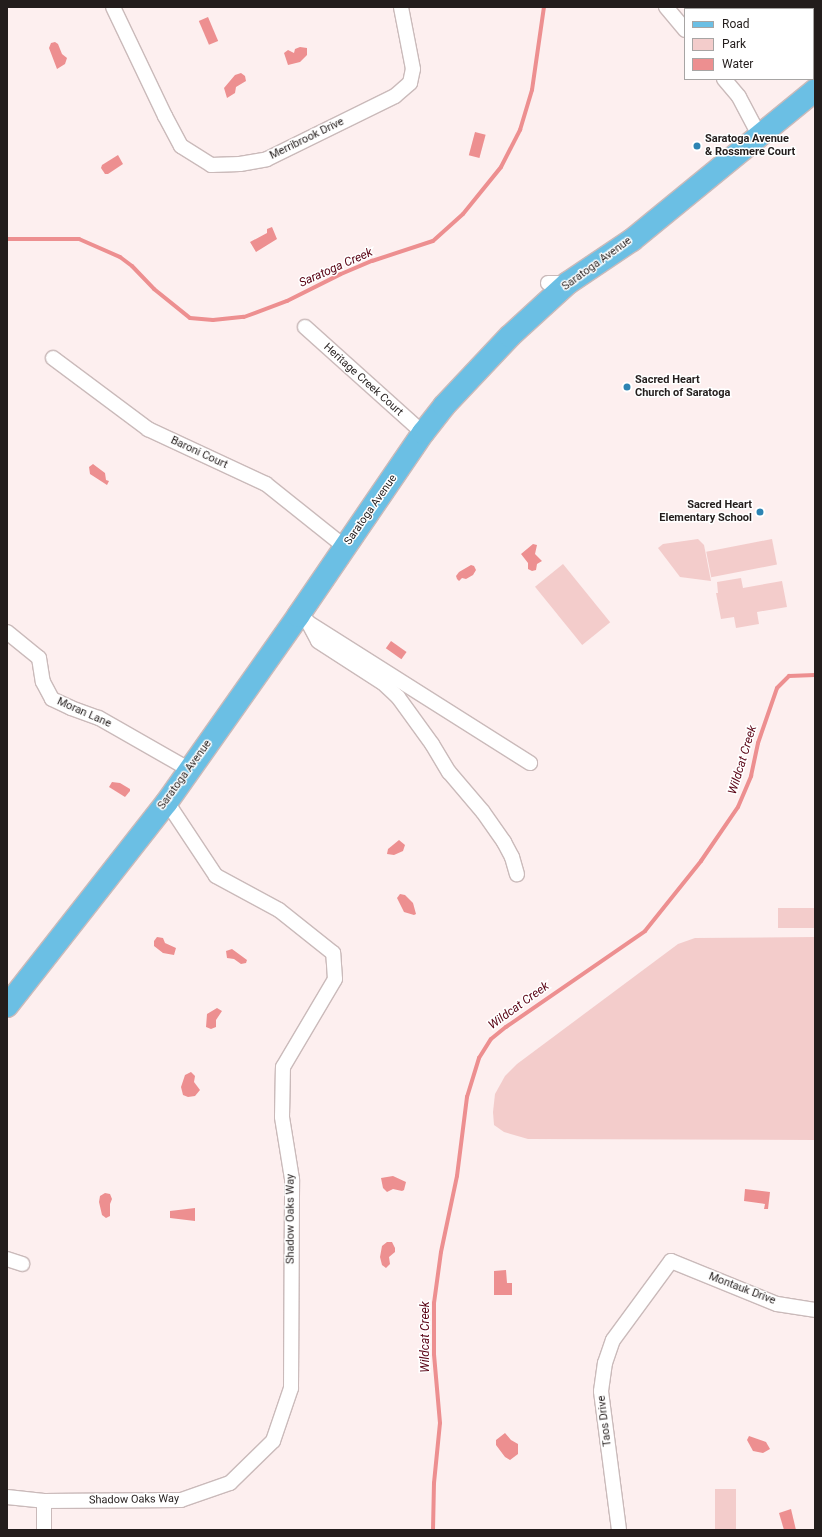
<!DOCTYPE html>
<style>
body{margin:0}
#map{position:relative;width:822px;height:1537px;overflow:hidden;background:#fdefef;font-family:Roboto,sans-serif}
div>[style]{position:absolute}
.green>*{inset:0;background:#f3cccb;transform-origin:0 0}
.water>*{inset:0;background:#ed8f90;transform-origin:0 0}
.stream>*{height:4px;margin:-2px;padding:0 2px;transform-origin:2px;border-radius:2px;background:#ed8f90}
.roads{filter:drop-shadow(1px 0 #cababa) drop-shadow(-1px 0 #cababa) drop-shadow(0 1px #cababa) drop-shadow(0 -1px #cababa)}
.street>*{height:14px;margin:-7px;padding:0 7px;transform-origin:7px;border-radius:7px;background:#fff}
.primary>*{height:22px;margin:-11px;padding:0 11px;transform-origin:11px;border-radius:11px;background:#6bbfe4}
.dots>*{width:11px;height:11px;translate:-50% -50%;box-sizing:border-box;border:2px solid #fff;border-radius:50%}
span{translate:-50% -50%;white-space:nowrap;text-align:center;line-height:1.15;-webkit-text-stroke:3px #fff;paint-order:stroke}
.street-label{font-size:11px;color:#231d1c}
.poi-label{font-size:11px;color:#231d1c;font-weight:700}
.left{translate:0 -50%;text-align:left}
.right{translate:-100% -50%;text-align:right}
.water-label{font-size:12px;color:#5a0415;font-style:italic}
.frame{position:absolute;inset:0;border:8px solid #231d1c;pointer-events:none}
.legend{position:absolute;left:684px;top:8px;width:130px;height:72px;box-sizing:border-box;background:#fff;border:1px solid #a7a5a4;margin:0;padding:5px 7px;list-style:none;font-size:12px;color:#231d1c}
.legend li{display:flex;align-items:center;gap:8px;height:20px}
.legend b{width:20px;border:1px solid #a7a5a4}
</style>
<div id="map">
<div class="green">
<i style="clip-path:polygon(698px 539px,704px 545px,711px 581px,680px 577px,658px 548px,663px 544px)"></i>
<i style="left:772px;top:539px;width:26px;height:67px;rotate:79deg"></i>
<i style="left:563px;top:564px;width:75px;height:36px;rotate:51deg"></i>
<i style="clip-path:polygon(741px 578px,743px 588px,782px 581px,787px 607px,757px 612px,759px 624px,736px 628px,734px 617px,721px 619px,716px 593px,718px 593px,717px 582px)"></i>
<i style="left:815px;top:908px;width:20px;height:37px;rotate:90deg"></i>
<i style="clip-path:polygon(815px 937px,815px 1140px,528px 1139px,504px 1132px,494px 1125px,493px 1112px,495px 1094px,505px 1076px,517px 1064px,678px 944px,695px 938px)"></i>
<i style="left:715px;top:1489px;width:21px;height:41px"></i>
</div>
<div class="water">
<i style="left:208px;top:17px;width:26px;height:10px;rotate:67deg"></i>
<i style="clip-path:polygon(55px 42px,58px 44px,62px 54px,67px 58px,65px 64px,57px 69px,49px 48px,51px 43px)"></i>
<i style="clip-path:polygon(300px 47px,307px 48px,307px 55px,300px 62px,288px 65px,284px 53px,288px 50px,294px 53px,295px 49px)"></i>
<i style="clip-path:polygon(241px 73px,245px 76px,246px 81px,236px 87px,235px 93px,227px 98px,224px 88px,235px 75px)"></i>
<i style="left:475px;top:132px;width:11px;height:24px;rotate:15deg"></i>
<i style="clip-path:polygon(118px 155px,123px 164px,108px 174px,105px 174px,101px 168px,102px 165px)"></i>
<i style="clip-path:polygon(272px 227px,277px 239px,256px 252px,250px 242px,267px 233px,267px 229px)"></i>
<i style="clip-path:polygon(93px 464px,105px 473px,106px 480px,109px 481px,107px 485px,90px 474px,89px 467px)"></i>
<i style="clip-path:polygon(533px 544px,537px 545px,535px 554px,542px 561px,537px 564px,536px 570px,532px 571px,528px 569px,528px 563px,521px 554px)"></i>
<i style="clip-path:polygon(471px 565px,474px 566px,476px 570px,473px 575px,466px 579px,462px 578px,459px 581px,457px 579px,456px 576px,459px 572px)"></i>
<i style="left:391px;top:641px;width:19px;height:9px;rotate:35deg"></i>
<i style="clip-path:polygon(112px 782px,120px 783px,130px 789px,130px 791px,125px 797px,109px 787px)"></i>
<i style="clip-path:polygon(399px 840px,405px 845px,403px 851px,394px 855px,387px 854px,388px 849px)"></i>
<i style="clip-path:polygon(400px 894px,405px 895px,413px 903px,416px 914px,414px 915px,404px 912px,397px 898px)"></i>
<i style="clip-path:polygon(157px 937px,163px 938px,165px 943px,176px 948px,174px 955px,163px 953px,154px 946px,154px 941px)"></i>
<i style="clip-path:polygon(232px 949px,247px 960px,246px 963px,241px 964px,234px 959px,227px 958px,226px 951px)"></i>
<i style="clip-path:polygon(217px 1008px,222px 1011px,216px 1020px,216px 1027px,211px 1029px,206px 1027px,207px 1014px)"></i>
<i style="clip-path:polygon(191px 1072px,195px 1076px,194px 1082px,200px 1090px,195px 1096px,188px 1097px,183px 1095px,181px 1087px,185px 1075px)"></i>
<i style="clip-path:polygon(393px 1176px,406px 1182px,404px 1190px,402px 1191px,393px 1189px,387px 1192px,383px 1188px,381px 1178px)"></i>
<i style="clip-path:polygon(745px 1189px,770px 1192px,768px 1209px,764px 1209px,765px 1204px,744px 1201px)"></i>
<i style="clip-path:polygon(105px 1193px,110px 1194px,112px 1199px,110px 1204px,110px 1216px,106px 1218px,102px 1215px,99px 1202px,100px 1196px)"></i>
<i style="clip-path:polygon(195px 1208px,195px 1221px,170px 1218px,170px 1211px)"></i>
<i style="clip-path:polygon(387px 1242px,392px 1242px,395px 1248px,395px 1252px,389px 1257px,390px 1264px,386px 1268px,382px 1265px,380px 1257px,382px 1246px)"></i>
<i style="clip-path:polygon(506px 1270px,507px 1283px,512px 1283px,512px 1295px,494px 1295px,494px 1271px)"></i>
<i style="clip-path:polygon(505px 1433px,511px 1440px,518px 1444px,518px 1454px,510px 1460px,505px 1457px,496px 1445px,496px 1440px)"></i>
<i style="clip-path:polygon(749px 1436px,766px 1442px,770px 1449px,763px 1453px,753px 1451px,747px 1440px)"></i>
<i style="clip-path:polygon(791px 1509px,796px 1530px,784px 1530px,779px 1513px)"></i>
</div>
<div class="stream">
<i style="left:7px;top:239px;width:72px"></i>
<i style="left:79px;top:239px;width:45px;rotate:23.7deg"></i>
<i style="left:120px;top:257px;width:15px;rotate:37deg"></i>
<i style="left:132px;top:266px;width:32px;rotate:46deg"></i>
<i style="left:154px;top:289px;width:46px;rotate:38.9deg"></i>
<i style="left:190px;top:318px;width:23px;rotate:5deg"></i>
<i style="left:213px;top:320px;width:31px;rotate:-6deg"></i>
<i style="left:244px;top:317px;width:46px;rotate:-20.4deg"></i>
<i style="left:287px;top:301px;width:60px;rotate:-26.6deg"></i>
<i style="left:341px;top:274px;width:34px;rotate:-23deg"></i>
<i style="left:372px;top:261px;width:64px;rotate:-18.2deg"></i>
<i style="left:433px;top:241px;width:40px;rotate:-42deg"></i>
<i style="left:463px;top:214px;width:60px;rotate:-51deg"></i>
<i style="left:501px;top:167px;width:42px;rotate:-62.8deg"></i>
<i style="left:520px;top:130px;width:42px;rotate:-73.3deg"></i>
<i style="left:532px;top:90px;width:84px;rotate:-81.8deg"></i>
<i style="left:433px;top:1530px;width:47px;rotate:-88.8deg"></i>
<i style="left:434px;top:1483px;width:60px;rotate:-84.3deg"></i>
<i style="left:440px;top:1423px;width:69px;rotate:-95deg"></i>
<i style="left:434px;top:1354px;width:51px;rotate:-90deg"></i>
<i style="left:434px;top:1303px;width:51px;rotate:-82.2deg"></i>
<i style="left:441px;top:1252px;width:78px;rotate:-78.1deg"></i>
<i style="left:457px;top:1176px;width:80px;rotate:-82.8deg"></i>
<i style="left:467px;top:1097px;width:41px;rotate:-72.9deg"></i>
<i style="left:479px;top:1058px;width:22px;rotate:-58deg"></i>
<i style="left:491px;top:1039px;width:19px;rotate:-39deg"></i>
<i style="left:506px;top:1027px;width:169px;rotate:-34.6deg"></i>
<i style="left:645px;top:931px;width:90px;rotate:-51.3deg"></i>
<i style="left:701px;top:861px;width:65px;rotate:-55.6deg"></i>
<i style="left:738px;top:807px;width:34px;rotate:-67deg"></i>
<i style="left:751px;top:776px;width:34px;rotate:-78deg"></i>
<i style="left:758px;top:743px;width:58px;rotate:-70.9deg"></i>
<i style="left:777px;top:688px;width:17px;rotate:-45deg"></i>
<i style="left:789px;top:676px;width:26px;rotate:-2deg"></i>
</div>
<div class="roads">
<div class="street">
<i style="left:113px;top:7px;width:121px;rotate:64.5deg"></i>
<i style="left:165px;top:116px;width:34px;rotate:62deg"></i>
<i style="left:181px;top:146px;width:36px;rotate:32deg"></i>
<i style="left:211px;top:165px;width:29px;rotate:-2deg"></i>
<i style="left:240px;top:164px;width:27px;rotate:-10deg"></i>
<i style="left:267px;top:159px;width:143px;rotate:-26.2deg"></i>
<i style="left:395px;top:96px;width:20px;rotate:-41deg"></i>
<i style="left:410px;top:83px;width:14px;rotate:-78deg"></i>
<i style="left:413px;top:69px;width:63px;rotate:-101deg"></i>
<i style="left:666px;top:7px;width:30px;rotate:50deg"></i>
<i style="left:724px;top:79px;width:23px;rotate:50deg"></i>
<i style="left:739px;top:97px;width:43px;rotate:62.2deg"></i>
<i style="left:548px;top:283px;width:20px"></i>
<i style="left:305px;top:327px;width:159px;rotate:41.9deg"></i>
<i style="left:53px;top:358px;width:119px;rotate:36.8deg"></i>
<i style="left:148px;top:429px;width:130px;rotate:25deg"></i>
<i style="left:266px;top:484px;width:101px;rotate:38.6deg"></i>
<i style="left:307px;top:622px;width:264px;rotate:32.3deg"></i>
<i style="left:308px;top:622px;width:21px;rotate:62deg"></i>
<i style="left:318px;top:641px;width:77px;rotate:32.9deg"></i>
<i style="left:383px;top:683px;width:21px;rotate:43deg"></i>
<i style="left:398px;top:697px;width:58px;rotate:54.1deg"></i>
<i style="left:432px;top:744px;width:33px;rotate:59deg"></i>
<i style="left:449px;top:772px;width:52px;rotate:49.6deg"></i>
<i style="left:483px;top:812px;width:37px;rotate:55deg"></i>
<i style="left:504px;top:842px;width:17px;rotate:62deg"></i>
<i style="left:512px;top:857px;width:18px;rotate:74deg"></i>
<i style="left:7px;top:632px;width:41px;rotate:39.1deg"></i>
<i style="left:39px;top:658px;width:24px;rotate:81deg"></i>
<i style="left:43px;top:682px;width:19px;rotate:62deg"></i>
<i style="left:52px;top:699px;width:21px;rotate:25deg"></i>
<i style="left:71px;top:708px;width:30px;rotate:20deg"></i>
<i style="left:99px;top:718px;width:105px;rotate:29.7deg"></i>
<i style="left:7px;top:1259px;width:16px;rotate:18deg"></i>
<i style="left:7px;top:1497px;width:37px;rotate:6deg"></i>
<i style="left:44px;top:1501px;width:137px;rotate:-0.4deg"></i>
<i style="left:181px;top:1500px;width:52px;rotate:-19.1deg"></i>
<i style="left:230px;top:1483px;width:60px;rotate:-44.3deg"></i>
<i style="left:273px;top:1441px;width:56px;rotate:-71.2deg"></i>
<i style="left:291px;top:1388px;width:209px;rotate:-89.7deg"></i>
<i style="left:292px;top:1179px;width:63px;rotate:-99.2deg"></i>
<i style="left:282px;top:1117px;width:50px;rotate:-88.9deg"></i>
<i style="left:283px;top:1067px;width:102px;rotate:-59.4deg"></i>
<i style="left:335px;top:979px;width:26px;rotate:-94deg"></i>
<i style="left:333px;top:953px;width:69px;rotate:-141.5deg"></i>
<i style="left:279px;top:910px;width:72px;rotate:-151.6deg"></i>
<i style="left:216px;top:876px;width:89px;rotate:-123.5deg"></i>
<i style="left:44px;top:1501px;width:29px;rotate:90deg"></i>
<i style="left:619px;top:1530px;width:140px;rotate:-97.4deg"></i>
<i style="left:601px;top:1391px;width:28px;rotate:-82deg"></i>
<i style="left:605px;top:1363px;width:24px;rotate:-71deg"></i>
<i style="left:613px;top:1340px;width:98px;rotate:-53.7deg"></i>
<i style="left:671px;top:1261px;width:114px;rotate:22.1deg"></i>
<i style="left:777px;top:1304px;width:38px;rotate:9deg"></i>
</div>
<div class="primary">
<i style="left:7px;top:1006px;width:259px;rotate:-51.9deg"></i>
<i style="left:167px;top:802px;width:228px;rotate:-54.8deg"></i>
<i style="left:298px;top:616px;width:222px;rotate:-55.7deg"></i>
<i style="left:423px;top:433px;width:34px;rotate:-52deg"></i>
<i style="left:444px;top:406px;width:96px;rotate:-46.7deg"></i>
<i style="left:510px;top:336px;width:79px;rotate:-42.4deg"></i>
<i style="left:568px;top:283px;width:77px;rotate:-33.9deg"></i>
<i style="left:632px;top:240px;width:237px;rotate:-39.3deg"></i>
</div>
</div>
<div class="dots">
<i style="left:697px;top:146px;background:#2d84b3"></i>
<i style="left:627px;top:387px;background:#2d84b3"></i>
<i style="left:760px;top:512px;background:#2d84b3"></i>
</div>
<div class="street-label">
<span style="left:307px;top:139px;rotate:-26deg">Merribrook Drive</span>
<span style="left:597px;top:264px;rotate:-36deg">Saratoga Avenue</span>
<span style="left:363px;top:380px;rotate:42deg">Heritage Creek Court</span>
<span style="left:199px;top:453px;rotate:25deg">Baroni Court</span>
<span style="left:371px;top:510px;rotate:-55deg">Saratoga Avenue</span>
<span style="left:84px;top:713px;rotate:24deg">Moran Lane</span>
<span style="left:185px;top:775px;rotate:-54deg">Saratoga Avenue</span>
<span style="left:291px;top:1219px;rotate:-90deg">Shadow Oaks Way</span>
<span style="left:742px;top:1289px;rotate:21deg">Montauk Drive</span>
<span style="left:605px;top:1421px;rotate:-97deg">Taos Drive</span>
<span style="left:134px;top:1500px;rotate:-1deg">Shadow Oaks Way</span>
</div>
<div class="poi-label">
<span class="left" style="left:705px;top:146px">Saratoga Avenue<br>&amp; Rossmere Court</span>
<span class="left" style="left:635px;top:387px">Sacred Heart<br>Church of Saratoga</span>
<span class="right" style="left:752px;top:512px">Sacred Heart<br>Elementary School</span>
</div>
<div class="water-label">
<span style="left:336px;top:268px;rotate:-24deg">Saratoga Creek</span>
<span style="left:743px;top:760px;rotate:-73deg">Wildcat Creek</span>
<span style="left:519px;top:1006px;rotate:-36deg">Wildcat Creek</span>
<span style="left:426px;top:1337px;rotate:-90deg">Wildcat Creek</span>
</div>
<div class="frame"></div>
<ul class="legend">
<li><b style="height:5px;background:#6bbfe4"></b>Road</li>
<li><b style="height:11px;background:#f3cccb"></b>Park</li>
<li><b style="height:11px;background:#ed8f90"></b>Water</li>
</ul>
</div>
